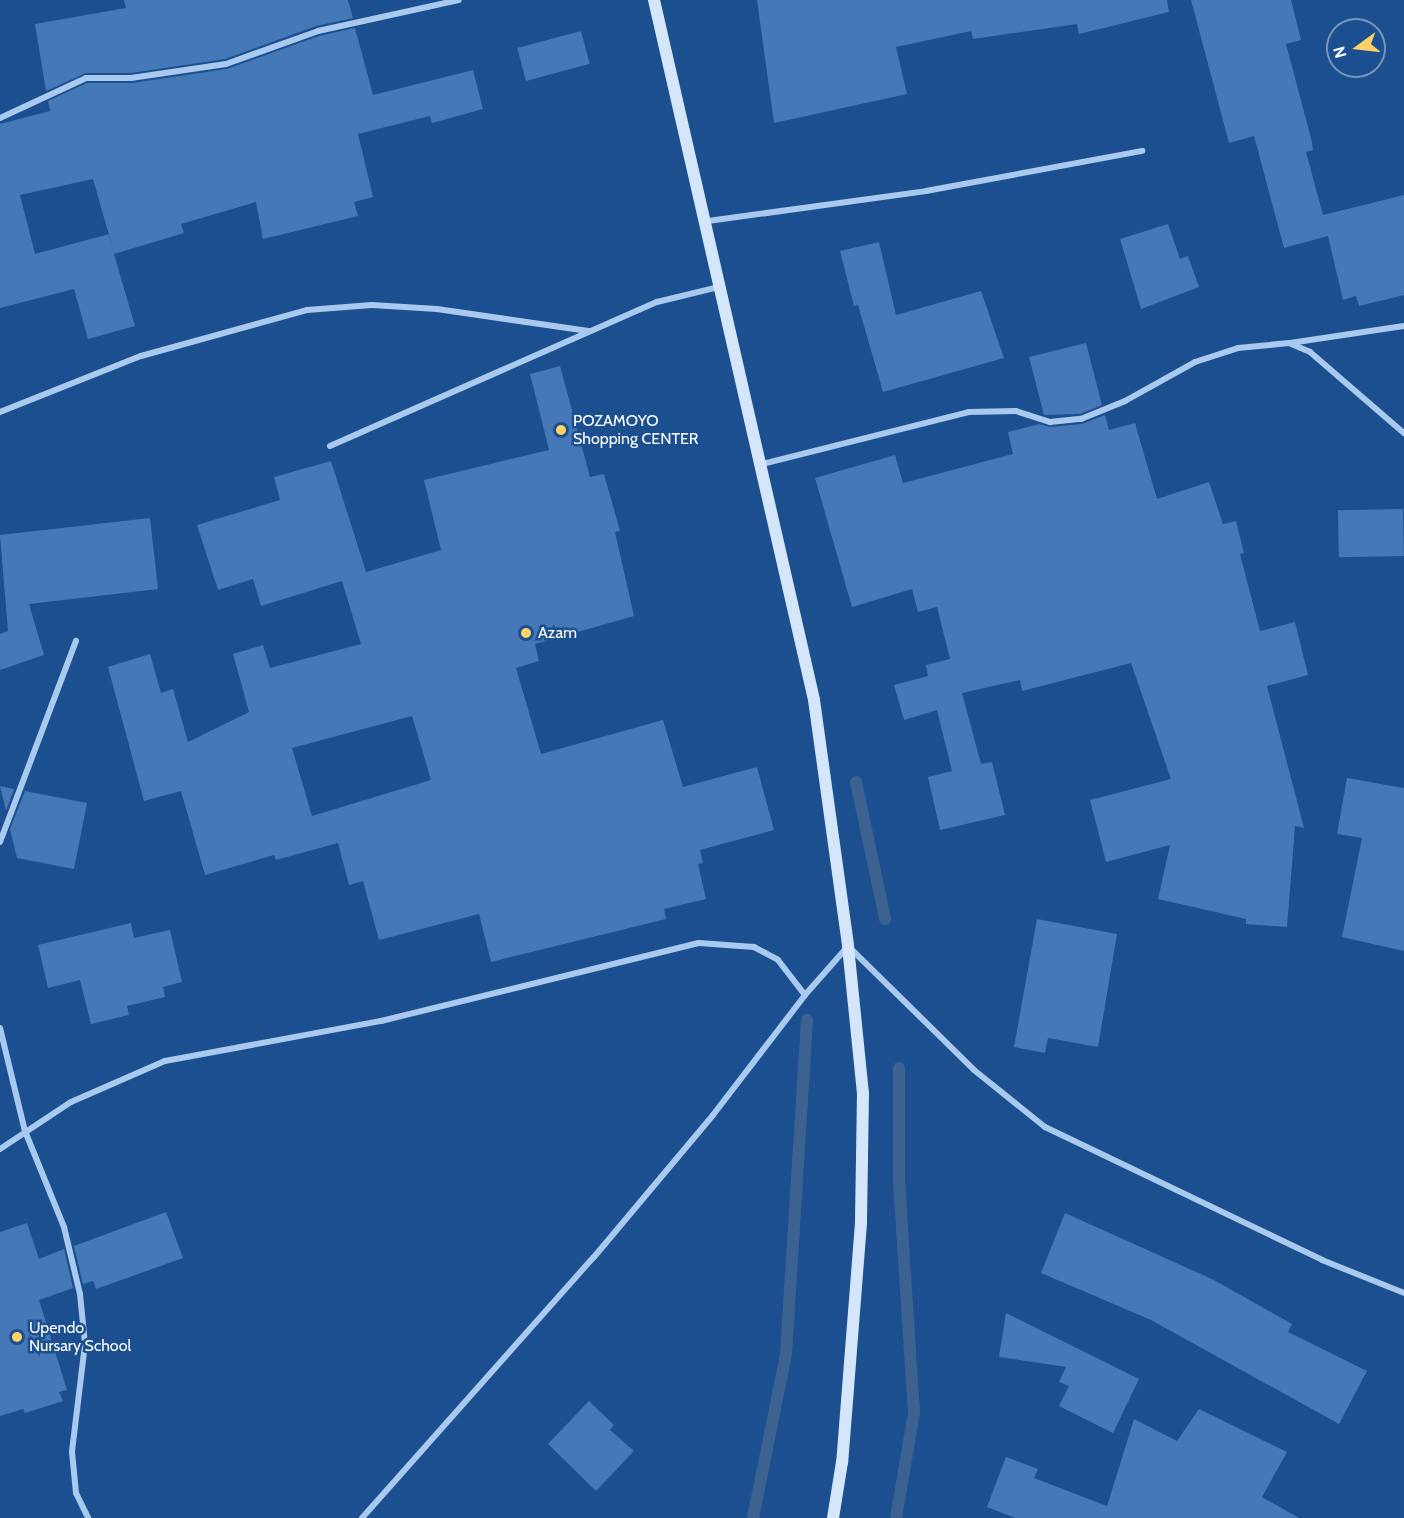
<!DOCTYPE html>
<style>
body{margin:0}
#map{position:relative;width:1404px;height:1518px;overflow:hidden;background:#1b4f8f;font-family:Cabin,sans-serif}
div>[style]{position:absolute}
.stream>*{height:12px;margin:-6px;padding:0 6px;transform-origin:6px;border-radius:6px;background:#3c6290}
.building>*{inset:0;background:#4478b7;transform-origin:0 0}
.minor>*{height:6px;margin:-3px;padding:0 3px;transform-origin:3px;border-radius:3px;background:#a9c9ee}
.secondary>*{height:12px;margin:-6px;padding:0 6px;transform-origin:6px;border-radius:6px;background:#d6e6fa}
.dots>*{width:16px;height:16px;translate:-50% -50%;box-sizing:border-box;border:3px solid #1b4f8f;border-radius:50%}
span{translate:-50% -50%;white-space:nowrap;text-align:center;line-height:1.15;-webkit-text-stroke:5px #1b4f8f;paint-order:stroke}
.poi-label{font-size:16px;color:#fff}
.left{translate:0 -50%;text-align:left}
.north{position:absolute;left:1326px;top:18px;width:60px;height:60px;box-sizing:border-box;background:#1b4f8f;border:2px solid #7695bc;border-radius:50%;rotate:255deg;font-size:16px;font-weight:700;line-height:24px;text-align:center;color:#fff}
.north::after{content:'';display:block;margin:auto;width:21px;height:27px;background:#ffd166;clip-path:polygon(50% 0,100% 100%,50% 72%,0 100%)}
</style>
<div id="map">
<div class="stream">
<i style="left:856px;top:782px;width:140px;rotate:78deg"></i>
<i style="left:753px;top:1518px;width:167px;rotate:-78.6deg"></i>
<i style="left:786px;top:1354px;width:335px;rotate:-86.4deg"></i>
<i style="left:896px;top:1518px;width:107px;rotate:-80.3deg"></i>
<i style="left:914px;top:1413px;width:233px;rotate:-93.7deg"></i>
<i style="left:899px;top:1180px;width:112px;rotate:-90deg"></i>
</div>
<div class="building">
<i style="clip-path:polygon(124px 0,348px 0,353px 18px,316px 26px,225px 59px,131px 73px,86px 73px,46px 91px,35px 24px,126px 8px)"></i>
<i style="clip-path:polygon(757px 0,1167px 0,1169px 12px,1079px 34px,1077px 24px,973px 39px,971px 31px,896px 47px,907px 94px,774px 123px)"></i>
<i style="clip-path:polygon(1191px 0,1291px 0,1301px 40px,1286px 44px,1312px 142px,1313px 150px,1306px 152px,1323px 215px,1404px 195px,1404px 295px,1359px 306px,1356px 296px,1343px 300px,1328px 236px,1284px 248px,1254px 136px,1229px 143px)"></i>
<i style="clip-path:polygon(evenodd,355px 28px,373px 95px,473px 70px,483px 109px,432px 123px,430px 116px,358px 134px,373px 197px,354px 202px,358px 216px,263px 239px,256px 202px,181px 224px,184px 233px,114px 254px,135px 326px,88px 339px,74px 289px,0 308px,0 124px,50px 111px,48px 101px,87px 83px,132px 83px,227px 69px,319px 36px,355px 28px,93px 179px,112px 246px,109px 234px,35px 254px,20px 195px,93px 179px)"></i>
<i style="left:581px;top:31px;width:34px;height:66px;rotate:75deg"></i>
<i style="clip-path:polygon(1168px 224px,1180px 259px,1188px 256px,1199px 287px,1141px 309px,1120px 239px)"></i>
<i style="clip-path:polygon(879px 242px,896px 315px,981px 291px,1004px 358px,883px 392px,858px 305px,854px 306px,840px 251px)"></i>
<i style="clip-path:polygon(1086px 343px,1102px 405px,1080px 414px,1044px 415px,1029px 357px)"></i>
<i style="clip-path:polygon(evenodd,560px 366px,590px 477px,604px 474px,620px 531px,615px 532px,634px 616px,535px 644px,539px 661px,516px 668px,541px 754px,663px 720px,683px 787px,757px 767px,774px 830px,700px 850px,703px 863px,698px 864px,706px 899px,664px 909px,666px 919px,491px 962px,479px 914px,379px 940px,363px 881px,349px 885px,338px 843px,276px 860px,274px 855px,205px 875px,181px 791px,144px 801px,108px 667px,150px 654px,161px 693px,173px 689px,188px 742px,249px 712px,233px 654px,263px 645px,270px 668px,361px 644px,342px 581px,261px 606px,253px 579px,218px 590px,197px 525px,280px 500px,274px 477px,331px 461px,366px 572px,441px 550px,424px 480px,549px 450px,530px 374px,560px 366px,412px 716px,431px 780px,312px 816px,292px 748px,412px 716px)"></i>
<i style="clip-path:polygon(1105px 415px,1109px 430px,1135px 423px,1157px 499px,1209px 482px,1223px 524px,1236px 521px,1244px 553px,1240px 554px,1260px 631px,1295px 622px,1308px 675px,1267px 686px,1304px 828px,1295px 826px,1287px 927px,1246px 924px,1246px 919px,1158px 899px,1170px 845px,1106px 862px,1090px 800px,1171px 779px,1131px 663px,1022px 691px,1020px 680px,962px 693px,981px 764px,992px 762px,1005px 815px,940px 830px,928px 777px,952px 771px,937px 710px,904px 720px,894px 685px,928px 676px,926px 665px,950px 659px,937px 607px,918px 612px,912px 589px,852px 607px,815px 478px,895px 455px,903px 483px,1013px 454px,1008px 432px,1039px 424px,1050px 427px,1082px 424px)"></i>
<i style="left:1403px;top:509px;width:47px;height:65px;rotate:89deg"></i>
<i style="clip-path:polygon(150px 518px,158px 589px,29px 604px,44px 655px,0 670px,0 634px,8px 631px,0 535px)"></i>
<i style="clip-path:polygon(1347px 778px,1404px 788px,1404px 951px,1342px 937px,1362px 838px,1337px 834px)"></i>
<i style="clip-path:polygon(0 786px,14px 789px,6px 811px)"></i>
<i style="clip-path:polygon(25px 791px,87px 803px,74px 869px,17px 858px,10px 829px)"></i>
<i style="clip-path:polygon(1037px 919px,1117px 934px,1098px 1047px,1048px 1038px,1045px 1053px,1014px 1047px)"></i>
<i style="clip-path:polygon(131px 923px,134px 938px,170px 930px,182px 982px,163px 987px,165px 997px,127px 1006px,129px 1015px,91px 1024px,80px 980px,48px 988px,38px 945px)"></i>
<i style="clip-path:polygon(166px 1212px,183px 1258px,96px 1289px,93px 1281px,83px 1284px,74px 1246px)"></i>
<i style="clip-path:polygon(1065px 1213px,1214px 1280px,1292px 1324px,1288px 1332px,1367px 1371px,1339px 1424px,1151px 1320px,1041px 1273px)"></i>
<i style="clip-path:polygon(27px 1223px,39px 1259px,64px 1249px,73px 1288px,39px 1300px,67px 1390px,59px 1392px,63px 1401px,25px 1413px,23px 1409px,0 1416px,0 1232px)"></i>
<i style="clip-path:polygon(1006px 1313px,1139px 1379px,1113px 1433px,1059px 1406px,1069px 1386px,1059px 1382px,1066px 1367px,999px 1357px)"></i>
<i style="clip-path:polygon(589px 1401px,614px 1425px,610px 1430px,634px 1451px,596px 1491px,548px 1444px)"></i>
<i style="clip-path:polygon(1199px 1409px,1287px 1452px,1262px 1497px,1299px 1518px,1015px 1518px,987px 1507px,1006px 1457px,1038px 1469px,1034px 1478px,1107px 1506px,1134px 1419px,1177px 1441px)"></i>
</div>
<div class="minor">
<i style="left:0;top:118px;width:95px;rotate:-24.9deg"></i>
<i style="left:86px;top:78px;width:45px"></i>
<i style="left:131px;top:78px;width:96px;rotate:-8.4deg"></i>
<i style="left:226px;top:64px;width:98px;rotate:-19.7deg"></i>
<i style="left:318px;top:31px;width:144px;rotate:-12.4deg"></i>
<i style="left:708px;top:221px;width:220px;rotate:-7.8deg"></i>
<i style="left:926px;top:191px;width:220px;rotate:-10.5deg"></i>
<i style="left:1290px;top:343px;width:115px;rotate:-8.5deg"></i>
<i style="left:0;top:412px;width:152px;rotate:-21.7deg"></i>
<i style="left:141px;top:356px;width:172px;rotate:-15.5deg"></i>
<i style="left:307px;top:310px;width:65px;rotate:-4.4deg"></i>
<i style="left:372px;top:305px;width:65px;rotate:3.5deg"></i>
<i style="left:437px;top:309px;width:153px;rotate:8.3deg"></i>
<i style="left:330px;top:446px;width:357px;rotate:-23.8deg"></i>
<i style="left:657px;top:302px;width:64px;rotate:-13.6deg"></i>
<i style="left:762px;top:464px;width:213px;rotate:-14.1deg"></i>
<i style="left:969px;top:412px;width:47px;rotate:-1.2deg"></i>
<i style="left:1016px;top:411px;width:36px;rotate:18deg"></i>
<i style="left:1050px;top:422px;width:31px;rotate:-6deg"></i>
<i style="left:1081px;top:419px;width:48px;rotate:-22.2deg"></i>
<i style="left:1125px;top:401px;width:80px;rotate:-29.1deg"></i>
<i style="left:1195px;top:362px;width:45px;rotate:-18deg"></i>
<i style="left:1238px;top:348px;width:51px;rotate:-5.6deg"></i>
<i style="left:1289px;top:343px;width:23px;rotate:23deg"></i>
<i style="left:1310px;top:352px;width:124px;rotate:40.8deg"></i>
<i style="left:0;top:842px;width:215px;rotate:-69.3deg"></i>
<i style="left:0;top:1028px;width:106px;rotate:76.4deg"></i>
<i style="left:25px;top:1131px;width:104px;rotate:67.9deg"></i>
<i style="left:64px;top:1227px;width:69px;rotate:76.6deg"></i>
<i style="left:80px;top:1294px;width:50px;rotate:84.3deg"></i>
<i style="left:85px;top:1344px;width:109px;rotate:96.9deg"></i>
<i style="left:72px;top:1452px;width:41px;rotate:84.4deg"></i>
<i style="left:76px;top:1493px;width:28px;rotate:64deg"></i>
<i style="left:0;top:1149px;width:85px;rotate:-33.5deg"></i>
<i style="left:71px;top:1102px;width:103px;rotate:-23.6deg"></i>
<i style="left:165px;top:1061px;width:220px;rotate:-10.5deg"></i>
<i style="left:381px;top:1021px;width:327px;rotate:-13.8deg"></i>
<i style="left:699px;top:943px;width:55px;rotate:4.2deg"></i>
<i style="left:754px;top:947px;width:27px;rotate:28deg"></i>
<i style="left:778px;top:960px;width:44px;rotate:52.4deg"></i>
<i style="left:362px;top:1518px;width:349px;rotate:-48.4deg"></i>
<i style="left:594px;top:1257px;width:185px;rotate:-50deg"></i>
<i style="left:713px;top:1115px;width:151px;rotate:-52.5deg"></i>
<i style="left:805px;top:995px;width:65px;rotate:-48.7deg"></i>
<i style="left:848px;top:946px;width:177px;rotate:44.5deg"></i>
<i style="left:974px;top:1070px;width:91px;rotate:38.8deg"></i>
<i style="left:1045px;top:1127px;width:307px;rotate:25.6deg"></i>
<i style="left:1322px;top:1260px;width:88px;rotate:21.9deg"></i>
</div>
<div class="secondary">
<i style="left:654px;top:0;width:718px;rotate:77.12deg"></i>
<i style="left:814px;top:700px;width:248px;rotate:82.1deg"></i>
<i style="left:848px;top:946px;width:148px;rotate:84.2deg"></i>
<i style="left:863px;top:1093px;width:130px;rotate:90.9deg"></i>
<i style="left:861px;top:1223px;width:240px;rotate:94.5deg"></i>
<i style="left:842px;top:1462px;width:57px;rotate:99.1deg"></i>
</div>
<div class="dots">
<i style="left:561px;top:430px;background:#ffd166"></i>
<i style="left:526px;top:633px;background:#ffd166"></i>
<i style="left:17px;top:1337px;background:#ffd166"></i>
</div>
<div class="poi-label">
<span class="left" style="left:573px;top:430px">POZAMOYO<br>Shopping CENTER</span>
<span class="left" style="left:538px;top:633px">Azam</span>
<span class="left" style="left:29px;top:1337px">Upendo<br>Nursary School</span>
</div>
<div class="north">N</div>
</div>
